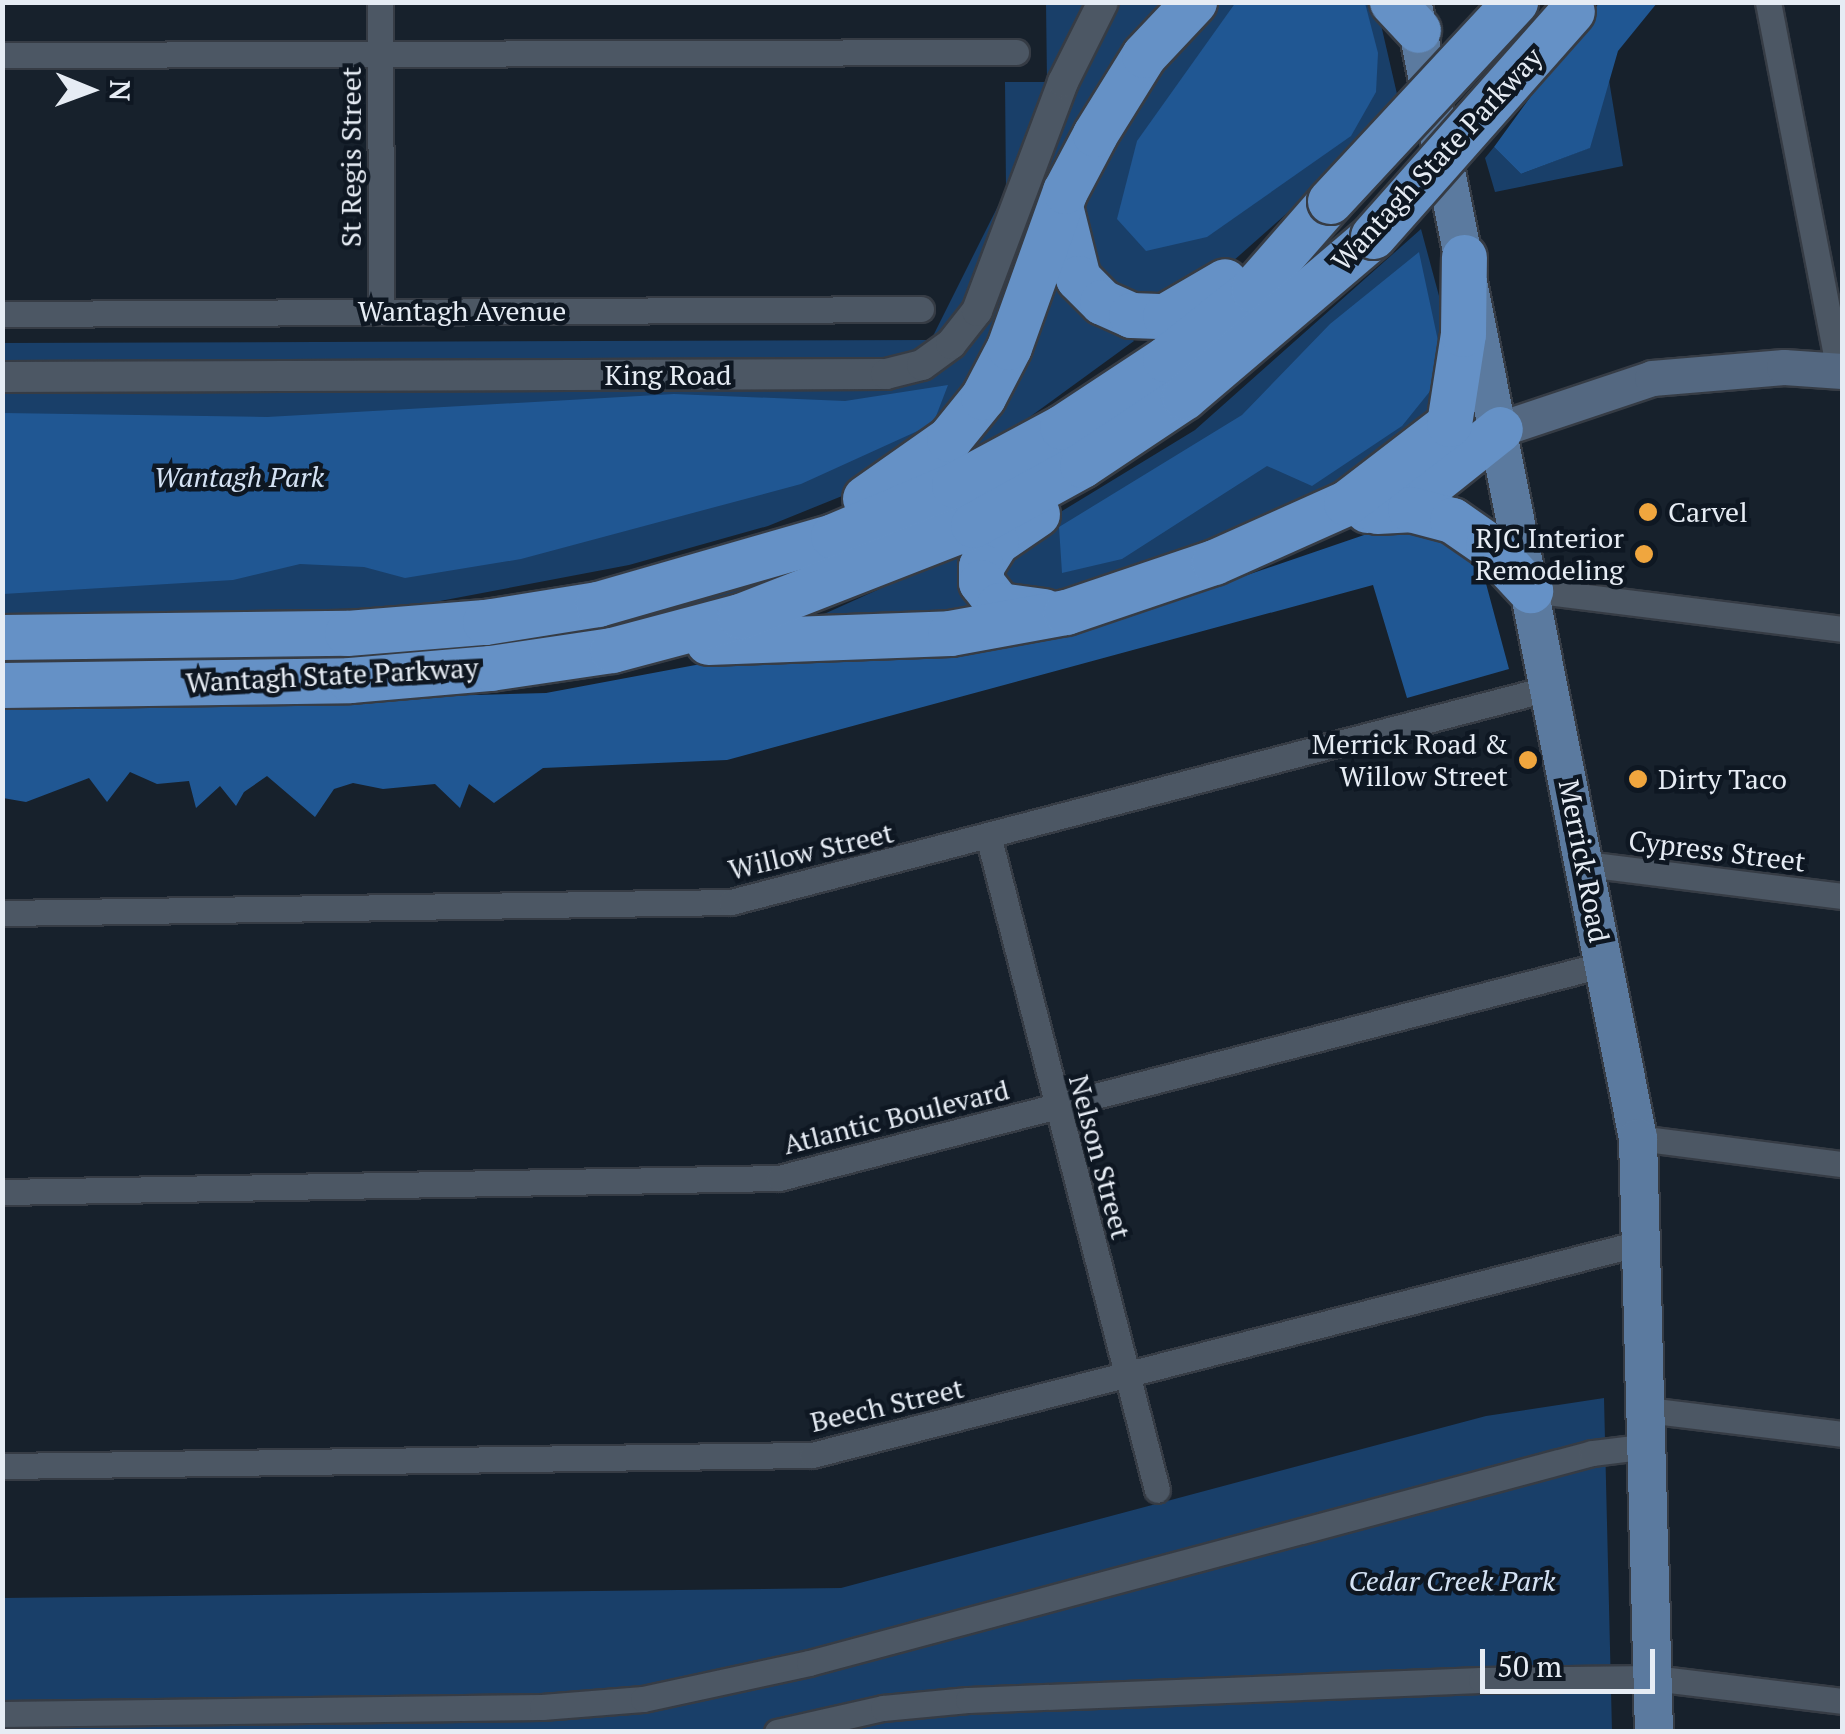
<!DOCTYPE html>
<style>
body{margin:0}
#map{position:relative;width:1845px;height:1734px;overflow:hidden;background:#17212c;font-family:"PT Serif",serif}
div>[style]{position:absolute}
.green>*{inset:0;background:#193f69}
.forest>*{inset:0;background:#205793}
.roads{filter:drop-shadow(2px 0 #363c45) drop-shadow(-2px 0 #363c45) drop-shadow(0 2px #363c45) drop-shadow(0 -2px #363c45)}
.minor>*{height:25px;margin:-12.5px;padding:0 12.5px;transform-origin:12.5px;border-radius:12.5px;background:#4c5764}
.tertiary>*{height:30px;margin:-15px;padding:0 15px;transform-origin:15px;border-radius:15px;background:#4c5764}
.secondary>*{height:35px;margin:-17.5px;padding:0 17.5px;transform-origin:17.5px;border-radius:17.5px;background:#546881}
.primary>*{height:38px;margin:-19px;padding:0 19px;transform-origin:19px;border-radius:19px;background:#5b7a9f}
.motorway>*{height:45px;margin:-22.5px;padding:0 22.5px;transform-origin:22.5px;border-radius:22.5px;background:#6591c6}
.bridges{filter:drop-shadow(2px 0 #363c45) drop-shadow(-2px 0 #363c45) drop-shadow(0 2px #363c45) drop-shadow(0 -2px #363c45)}
.motorway-bridge>*{height:45px;margin:-22.5px;padding:0 22.5px;transform-origin:22.5px;border-radius:22.5px;background:#6591c6}
.dots>*{width:28px;height:28px;translate:-50% -50%;box-sizing:border-box;border:5px solid #0e1722;border-radius:50%}
span{translate:-50% -50%;white-space:nowrap;text-align:center;line-height:1.15;-webkit-text-stroke:9px #0e1722;paint-order:stroke}
.street-label{font-size:28px;color:#e6ecf4}
.park-label{font-size:28px;color:#d4e2f4;font-style:italic}
.poi-label{font-size:28px;color:#e6ecf4}
.left{translate:0 -50%;text-align:left}
.right{translate:-100% -50%;text-align:right}
.frame{position:absolute;inset:0;border:5px solid #e6ecf4;pointer-events:none}
.north{position:absolute;left:40px;top:40px;width:100px;height:100px;-webkit-text-stroke:8px #0e1722;paint-order:stroke;rotate:91deg;font-size:28px;font-weight:700;line-height:40px;text-align:center;color:#e6ecf4}
.north::after{content:'';display:block;margin:auto;width:35px;height:45px;background:#e6ecf4;clip-path:polygon(50% 0,100% 100%,50% 72%,0 100%)}
.scale{position:absolute;left:1480px;top:1649px;width:175px;height:45px;box-sizing:border-box;border:5px solid #e6ecf4;border-top:0;padding-left:12px;font-size:30px;line-height:35px;white-space:nowrap;color:#e6ecf4;-webkit-text-stroke:8px #0e1722;paint-order:stroke}
</style>
<div id="map">
<div class="green">
<i style="clip-path:polygon(1046px 3px,1161px 3px,1097px 92px,986px 369px,894px 475px,768px 526px,629px 565px,403px 608px,2px 614px,3px 343px,931px 340px,1006px 190px,1005px 82px,1047px 82px)"></i>
<i style="clip-path:polygon(1212px 3px,1376px 3px,1397px 94px,1311px 192px,1197px 293px,1145px 305px,1094px 278px,1080px 232px,1085px 196px,1109px 135px)"></i>
<i style="clip-path:polygon(1609px 80px,1623px 166px,1495px 192px,1485px 158px,1494px 147px,1521px 174px,1589px 148px)"></i>
<i style="clip-path:polygon(1421px 229px,1449px 333px,1437px 417px,1337px 492px,1076px 593px,1012px 599px,995px 557px,1008px 544px,1195px 430px)"></i>
<i style="clip-path:polygon(1056px 246px,1134px 341px,1009px 432px,923px 476px)"></i>
<i style="clip-path:polygon(945px 510px,701px 609px,535px 643px,363px 658px,3px 662px,2px 652px,364px 647px)"></i>
<i style="clip-path:polygon(957px 554px,974px 618px,824px 614px)"></i>
<i style="clip-path:polygon(1604px 1398px,1612px 1731px,3px 1731px,2px 1598px,841px 1588px,1486px 1416px)"></i>
</div>
<div class="forest">
<i style="clip-path:polygon(1236px 2px,1365px 3px,1378px 53px,1376px 92px,1351px 136px,1207px 237px,1146px 251px,1117px 219px,1137px 141px)"></i>
<i style="clip-path:polygon(1599px 3px,1657px 3px,1618px 51px,1590px 148px,1521px 174px,1494px 147px)"></i>
<i style="clip-path:polygon(1419px 252px,1440px 350px,1435px 385px,1402px 426px,1312px 486px,1267px 466px,1122px 559px,1062px 573px,1059px 527px,1242px 415px,1330px 324px)"></i>
<i style="clip-path:polygon(948px 385px,933px 424px,801px 484px,521px 559px,405px 578px,364px 567px,300px 564px,233px 580px,3px 594px,3px 413px,267px 417px,674px 394px,845px 401px)"></i>
<i style="clip-path:polygon(1402px 522px,1449px 535px,1481px 565px,1509px 669px,1407px 698px,1373px 585px,727px 760px,543px 768px,494px 803px,469px 784px,460px 808px,435px 784px,383px 789px,353px 783px,334px 789px,315px 817px,267px 776px,244px 792px,236px 806px,220px 786px,196px 808px,189px 781px,157px 784px,130px 772px,107px 802px,89px 778px,26px 802px,3px 798px,2px 709px,546px 693px,733px 658px,867px 647px,972px 652px,1145px 610px)"></i>
</div>
<div class="roads">
<div class="minor">
<i style="left:380px;top:2px;width:310px;rotate:89.8deg"></i>
<i style="left:1768px;top:2px;width:375px;rotate:79.1deg"></i>
<i style="left:2px;top:55px;width:1014px;rotate:-0.17deg"></i>
<i style="left:2px;top:314px;width:919px;rotate:-0.31deg"></i>
<i style="left:1530px;top:590px;width:314px;rotate:7.1deg"></i>
<i style="left:989px;top:839px;width:672px;rotate:75.53deg"></i>
<i style="left:1585px;top:864px;width:259px;rotate:7.1deg"></i>
<i style="left:2px;top:913px;width:729px;rotate:-0.86deg"></i>
<i style="left:731px;top:902px;width:846px;rotate:-14.64deg"></i>
<i style="left:1638px;top:1138px;width:206px;rotate:7.3deg"></i>
<i style="left:2px;top:1192px;width:777px;rotate:-1.03deg"></i>
<i style="left:779px;top:1178px;width:853px;rotate:-14.52deg"></i>
<i style="left:1647px;top:1410px;width:196px;rotate:7deg"></i>
<i style="left:2px;top:1466px;width:810px;rotate:-0.78deg"></i>
<i style="left:812px;top:1455px;width:859px;rotate:-14.36deg"></i>
<i style="left:2px;top:1714px;width:540px;rotate:-0.74deg"></i>
<i style="left:542px;top:1707px;width:101px;rotate:-4.5deg"></i>
<i style="left:643px;top:1699px;width:170px;rotate:-12.2deg"></i>
<i style="left:809px;top:1663px;width:811px;rotate:-15.01deg"></i>
<i style="left:1592px;top:1453px;width:56px;rotate:-7.1deg"></i>
<i style="left:777px;top:1732px;width:109px;rotate:-12.8deg"></i>
<i style="left:883px;top:1708px;width:85px;rotate:-5.4deg"></i>
<i style="left:968px;top:1700px;width:513px;rotate:-2.23deg"></i>
<i style="left:1481px;top:1680px;width:172px;rotate:-0.7deg"></i>
<i style="left:1653px;top:1678px;width:190px;rotate:6.9deg"></i>
</div>
<div class="tertiary">
<i style="left:2px;top:377px;width:884px;rotate:-0.19deg"></i>
<i style="left:886px;top:374px;width:37px;rotate:-14deg"></i>
<i style="left:922px;top:365px;width:36px;rotate:-36deg"></i>
<i style="left:951px;top:344px;width:42px;rotate:-51.8deg"></i>
<i style="left:977px;top:311px;width:245px;rotate:-69.4deg"></i>
<i style="left:1063px;top:82px;width:89px;rotate:-63.4deg"></i>
</div>
<div class="secondary">
<i style="left:1500px;top:429px;width:160px;rotate:-18.5deg"></i>
<i style="left:1652px;top:378px;width:132px;rotate:-4.8deg"></i>
<i style="left:1784px;top:367px;width:58px;rotate:3.9deg"></i>
</div>
<div class="primary">
<i style="left:1413px;top:5px;width:1155px;rotate:78.77deg"></i>
<i style="left:1638px;top:1138px;width:594px;rotate:88.46deg"></i>
</div>
<div class="motorway">
<i style="left:1392px;top:2px;width:38px;rotate:47deg"></i>
<i style="left:1061px;top:210px;width:70px;rotate:76deg"></i>
<i style="left:1078px;top:278px;width:34px;rotate:45deg"></i>
<i style="left:1102px;top:302px;width:32px;rotate:24deg"></i>
<i style="left:1131px;top:315px;width:34px;rotate:2deg"></i>
<i style="left:1165px;top:316px;width:69px;rotate:-30.3deg"></i>
<i style="left:865px;top:498px;width:103px;rotate:-35.1deg"></i>
<i style="left:949px;top:439px;width:54px;rotate:-51deg"></i>
<i style="left:983px;top:397px;width:56px;rotate:-62.5deg"></i>
<i style="left:1009px;top:347px;width:166px;rotate:-70.3deg"></i>
<i style="left:1065px;top:191px;width:64px;rotate:-62.2deg"></i>
<i style="left:1095px;top:134px;width:93px;rotate:-58.2deg"></i>
<i style="left:1144px;top:55px;width:73px;rotate:-46.7deg"></i>
<i style="left:1367px;top:510px;width:69px;rotate:-22.1deg"></i>
<i style="left:1431px;top:484px;width:88px;rotate:-38.6deg"></i>
<i style="left:1377px;top:511px;width:33px;rotate:-3deg"></i>
<i style="left:1410px;top:509px;width:43px;rotate:14.7deg"></i>
<i style="left:1452px;top:520px;width:44px;rotate:34.8deg"></i>
<i style="left:1488px;top:545px;width:62px;rotate:47deg"></i>
<i style="left:1037px;top:514px;width:50px;rotate:145.7deg"></i>
<i style="left:996px;top:542px;width:28px;rotate:122deg"></i>
<i style="left:981px;top:566px;width:16px;rotate:90deg"></i>
<i style="left:981px;top:582px;width:29px;rotate:52deg"></i>
<i style="left:999px;top:605px;width:45px;rotate:7.6deg"></i>
<i style="left:2px;top:637px;width:345px;rotate:-0.7deg"></i>
<i style="left:347px;top:633px;width:138px;rotate:-4.6deg"></i>
<i style="left:485px;top:622px;width:114px;rotate:-9.1deg"></i>
<i style="left:598px;top:604px;width:245px;rotate:-16.1deg"></i>
<i style="left:833px;top:536px;width:131px;rotate:-22.9deg"></i>
<i style="left:954px;top:485px;width:123px;rotate:-28.2deg"></i>
<i style="left:1062px;top:427px;width:123px;rotate:-33.4deg"></i>
<i style="left:1165px;top:359px;width:112px;rotate:-38.5deg"></i>
<i style="left:1253px;top:289px;width:117px;rotate:-48.8deg"></i>
<i style="left:708px;top:642px;width:242px;rotate:-2.1deg"></i>
<i style="left:950px;top:633px;width:118px;rotate:-10.3deg"></i>
<i style="left:1066px;top:612px;width:156px;rotate:-18.7deg"></i>
<i style="left:1214px;top:562px;width:145px;rotate:-24.1deg"></i>
<i style="left:1346px;top:503px;width:130px;rotate:-37.5deg"></i>
<i style="left:1449px;top:424px;width:91px;rotate:-81.2deg"></i>
<i style="left:1463px;top:334px;width:77px;rotate:-89.3deg"></i>
<i style="left:2px;top:685px;width:348px;rotate:-0.8deg"></i>
<i style="left:350px;top:680px;width:141px;rotate:-4.9deg"></i>
<i style="left:490px;top:668px;width:123px;rotate:-8.4deg"></i>
<i style="left:612px;top:650px;width:132px;rotate:-14.9deg"></i>
<i style="left:740px;top:616px;width:250px;rotate:-21.3deg"></i>
<i style="left:973px;top:525px;width:124px;rotate:-28.8deg"></i>
<i style="left:1082px;top:465px;width:123px;rotate:-33.7deg"></i>
<i style="left:1184px;top:397px;width:248px;rotate:-40.4deg"></i>
</div>
</div>
<div class="bridges">
<div class="motorway-bridge">
<i style="left:1330px;top:201px;width:272px;rotate:-47.1deg"></i>
<i style="left:1373px;top:236px;width:300px;rotate:-48.5deg"></i>
</div>
</div>
<div class="dots">
<i style="left:1648px;top:512px;background:#f0a63e"></i>
<i style="left:1644px;top:554px;background:#f0a63e"></i>
<i style="left:1528px;top:760px;background:#f0a63e"></i>
<i style="left:1638px;top:779px;background:#f0a63e"></i>
</div>
<div class="street-label">
<span style="left:351px;top:157px;rotate:-90deg">St Regis Street</span>
<span style="left:1437px;top:159px;rotate:-47deg">Wantagh State Parkway</span>
<span style="left:462px;top:311px">Wantagh Avenue</span>
<span style="left:668px;top:375px">King Road</span>
<span style="left:332px;top:675px;rotate:-3deg">Wantagh State Parkway</span>
<span style="left:811px;top:851px;rotate:-13deg">Willow Street</span>
<span style="left:1717px;top:851px;rotate:7deg">Cypress Street</span>
<span style="left:1584px;top:861px;rotate:79deg">Merrick Road</span>
<span style="left:896px;top:1117px;rotate:-14deg">Atlantic Boulevard</span>
<span style="left:1100px;top:1157px;rotate:75deg">Nelson Street</span>
<span style="left:887px;top:1405px;rotate:-13deg">Beech Street</span>
</div>
<div class="park-label">
<span style="left:239px;top:477px">Wantagh Park</span>
<span style="left:1452px;top:1581px">Cedar Creek Park</span>
</div>
<div class="poi-label">
<span class="left" style="left:1668px;top:512px">Carvel</span>
<span class="right" style="left:1624px;top:554px">RJC Interior<br>Remodeling</span>
<span class="right" style="left:1508px;top:760px">Merrick Road &amp;<br>Willow Street</span>
<span class="left" style="left:1658px;top:779px">Dirty Taco</span>
</div>
<div class="frame"></div>
<div class="north">N</div>
<div class="scale">50 m</div>
</div>
